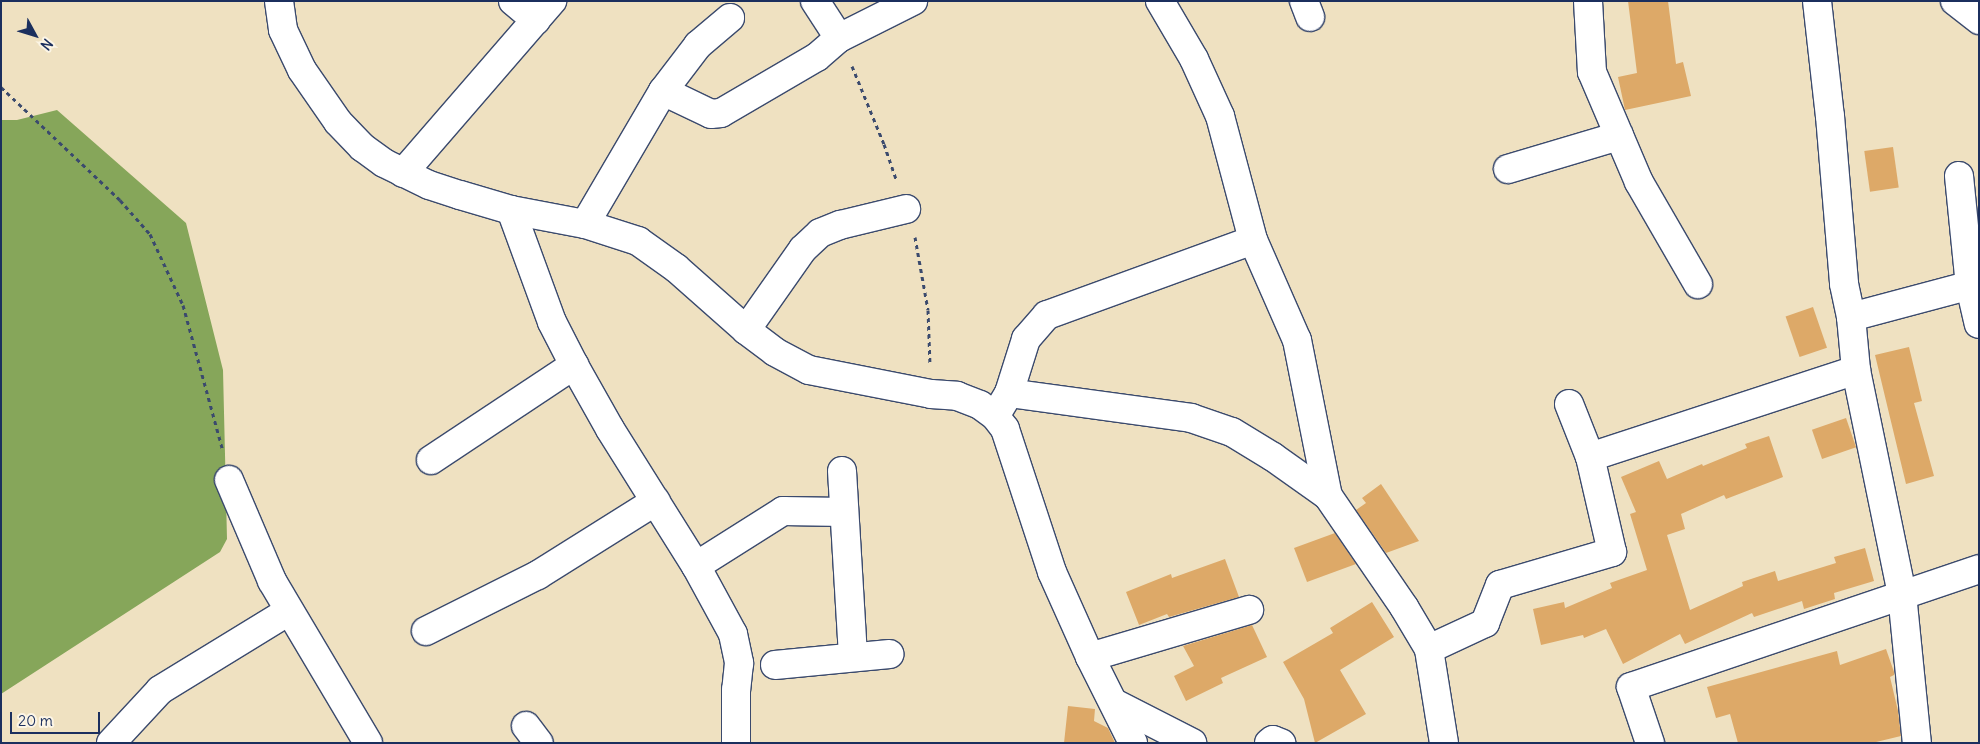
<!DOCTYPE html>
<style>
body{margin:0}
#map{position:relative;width:1980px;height:744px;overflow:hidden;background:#efe1c1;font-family:Delius,sans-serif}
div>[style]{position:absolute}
.forest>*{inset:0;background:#86a65a}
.building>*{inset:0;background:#dda968;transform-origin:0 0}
.path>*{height:3px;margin-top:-1.5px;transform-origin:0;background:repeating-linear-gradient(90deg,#3b4a6d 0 4px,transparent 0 8px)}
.roads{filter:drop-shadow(1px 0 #3b4a6d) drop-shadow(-1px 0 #3b4a6d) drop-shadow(0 1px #3b4a6d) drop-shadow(0 -1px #3b4a6d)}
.minor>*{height:28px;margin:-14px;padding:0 14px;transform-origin:14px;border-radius:14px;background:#fff}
span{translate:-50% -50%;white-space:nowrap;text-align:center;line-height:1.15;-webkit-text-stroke:4px #fcf5e5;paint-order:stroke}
.frame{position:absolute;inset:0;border:2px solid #1b2f5e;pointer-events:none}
.north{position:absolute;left:10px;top:10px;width:50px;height:50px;-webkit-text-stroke:4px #fcf5e5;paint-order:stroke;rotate:129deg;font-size:14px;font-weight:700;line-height:20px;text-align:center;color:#1b2f5e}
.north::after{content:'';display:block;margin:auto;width:18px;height:22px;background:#1b2f5e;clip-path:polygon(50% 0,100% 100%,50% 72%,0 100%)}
.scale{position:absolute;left:10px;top:712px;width:90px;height:22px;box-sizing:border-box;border:2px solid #1b2f5e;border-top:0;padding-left:6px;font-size:15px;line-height:18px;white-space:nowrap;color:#1b2f5e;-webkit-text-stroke:4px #fcf5e5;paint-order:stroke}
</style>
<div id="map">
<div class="forest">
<i style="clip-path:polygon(57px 110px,186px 223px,223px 370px,227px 539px,220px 552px,1px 694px,1px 120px,17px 120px)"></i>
</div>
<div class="building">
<i style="clip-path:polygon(1628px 1px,1668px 1px,1676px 64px,1683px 62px,1691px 96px,1625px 110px,1618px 77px,1637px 73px)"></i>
<i style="left:1893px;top:147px;width:41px;height:29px;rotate:82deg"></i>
<i style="left:1813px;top:307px;width:43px;height:29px;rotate:71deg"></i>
<i style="clip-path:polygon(1909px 347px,1922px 401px,1914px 403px,1934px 476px,1906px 484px,1875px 355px)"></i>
<i style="left:1846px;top:418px;width:31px;height:36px;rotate:71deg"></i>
<i style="clip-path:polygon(1769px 436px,1783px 477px,1726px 499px,1724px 495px,1681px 514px,1685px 529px,1667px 535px,1690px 610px,1743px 586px,1742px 582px,1775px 571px,1778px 581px,1836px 563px,1834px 557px,1865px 548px,1874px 581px,1834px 593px,1835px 599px,1804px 609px,1802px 601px,1754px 617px,1752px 613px,1685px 644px,1680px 634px,1623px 664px,1606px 629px,1584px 638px,1583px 635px,1541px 645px,1533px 609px,1564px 602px,1565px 608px,1612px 588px,1610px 583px,1647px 570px,1630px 514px,1636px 512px,1621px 477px,1659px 461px,1667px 479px,1702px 464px,1703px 466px,1747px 448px,1745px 444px)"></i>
<i style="clip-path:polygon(1381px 484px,1419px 541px,1386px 553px,1356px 510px,1366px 503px,1362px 498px)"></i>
<i style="clip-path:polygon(1335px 533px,1356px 564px,1307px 582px,1294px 548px)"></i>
<i style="clip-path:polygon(1225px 559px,1239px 597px,1169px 617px,1167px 614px,1139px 625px,1126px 592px,1171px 574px,1172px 578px)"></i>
<i style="clip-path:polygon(1372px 602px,1394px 637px,1340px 670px,1366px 714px,1315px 743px,1304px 699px,1283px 662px,1333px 633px,1330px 628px)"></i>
<i style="clip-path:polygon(1252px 625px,1267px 657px,1221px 678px,1223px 683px,1186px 701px,1174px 676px,1194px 666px,1183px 646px)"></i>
<i style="clip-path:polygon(1886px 649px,1894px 672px,1894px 675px,1890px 677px,1898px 711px,1901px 736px,1872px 743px,1738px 743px,1730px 714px,1716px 718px,1707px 687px,1837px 651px,1840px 665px)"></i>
<i style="clip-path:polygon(1068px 706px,1095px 709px,1094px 721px,1108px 728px,1115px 743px,1064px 743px)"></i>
</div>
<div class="path">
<i style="left:852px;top:66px;width:84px;rotate:67.7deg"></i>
<i style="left:884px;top:144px;width:39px;rotate:71deg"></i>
<i style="left:1px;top:87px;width:164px;rotate:43.5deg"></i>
<i style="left:120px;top:200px;width:45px;rotate:48.6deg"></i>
<i style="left:150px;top:234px;width:78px;rotate:65.1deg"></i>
<i style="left:183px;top:305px;width:151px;rotate:74.7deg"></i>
<i style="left:915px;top:237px;width:74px;rotate:79.9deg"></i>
<i style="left:928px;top:310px;width:54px;rotate:87.9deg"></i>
</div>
<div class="roads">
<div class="minor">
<i style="left:279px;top:1px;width:29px;rotate:82deg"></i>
<i style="left:283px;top:30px;width:44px;rotate:64.6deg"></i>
<i style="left:302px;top:70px;width:63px;rotate:55.3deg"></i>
<i style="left:338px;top:122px;width:35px;rotate:46deg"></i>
<i style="left:362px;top:147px;width:27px;rotate:36deg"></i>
<i style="left:384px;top:163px;width:50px;rotate:26.1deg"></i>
<i style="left:429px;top:185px;width:33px;rotate:18deg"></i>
<i style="left:460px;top:195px;width:53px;rotate:16.4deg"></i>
<i style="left:511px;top:210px;width:75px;rotate:10.7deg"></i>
<i style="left:585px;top:224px;width:56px;rotate:17.8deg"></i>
<i style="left:638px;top:241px;width:47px;rotate:35.4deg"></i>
<i style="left:676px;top:268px;width:94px;rotate:41.5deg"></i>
<i style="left:746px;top:330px;width:36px;rotate:37deg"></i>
<i style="left:775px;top:352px;width:38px;rotate:28deg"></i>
<i style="left:809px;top:370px;width:124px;rotate:11.1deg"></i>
<i style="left:931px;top:394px;width:26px;rotate:4deg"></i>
<i style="left:957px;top:396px;width:25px;rotate:21deg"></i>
<i style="left:980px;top:405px;width:19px;rotate:36deg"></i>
<i style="left:995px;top:416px;width:16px;rotate:52deg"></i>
<i style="left:1005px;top:429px;width:151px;rotate:71.8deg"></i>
<i style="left:1052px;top:572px;width:93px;rotate:65.9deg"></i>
<i style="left:1090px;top:657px;width:96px;rotate:63.4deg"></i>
<i style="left:513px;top:1px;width:30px;rotate:40deg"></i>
<i style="left:815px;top:1px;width:44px;rotate:57deg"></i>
<i style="left:1160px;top:1px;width:67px;rotate:59.6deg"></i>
<i style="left:1194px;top:59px;width:63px;rotate:65.5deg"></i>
<i style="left:1220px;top:116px;width:128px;rotate:75.1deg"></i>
<i style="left:1253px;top:240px;width:109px;rotate:66.3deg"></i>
<i style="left:1297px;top:340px;width:159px;rotate:78.8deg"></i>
<i style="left:1328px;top:496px;width:135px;rotate:55.6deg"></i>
<i style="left:1404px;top:607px;width:49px;rotate:59.2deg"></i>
<i style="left:1304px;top:1px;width:17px;rotate:69deg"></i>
<i style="left:1588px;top:1px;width:71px;rotate:86.8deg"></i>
<i style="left:1592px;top:72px;width:120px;rotate:66.9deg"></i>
<i style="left:1639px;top:182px;width:118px;rotate:60deg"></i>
<i style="left:1817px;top:1px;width:116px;rotate:83.6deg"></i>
<i style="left:1830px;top:116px;width:169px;rotate:85.2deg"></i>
<i style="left:1844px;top:284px;width:34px;rotate:78deg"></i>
<i style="left:1851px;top:317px;width:53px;rotate:84.6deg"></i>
<i style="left:1856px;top:370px;width:229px;rotate:78.4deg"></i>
<i style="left:1902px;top:594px;width:150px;rotate:84.3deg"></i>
<i style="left:1955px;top:1px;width:31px;rotate:38deg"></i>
<i style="left:663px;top:91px;width:58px;rotate:-52.7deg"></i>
<i style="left:698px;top:45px;width:42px;rotate:-40.2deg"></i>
<i style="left:1508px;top:169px;width:116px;rotate:-16.6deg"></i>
<i style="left:403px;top:173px;width:228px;rotate:-49.1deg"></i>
<i style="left:1959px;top:176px;width:111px;rotate:84.3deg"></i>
<i style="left:1970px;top:286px;width:39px;rotate:77deg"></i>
<i style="left:511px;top:210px;width:119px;rotate:69.9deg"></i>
<i style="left:552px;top:322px;width:48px;rotate:62.9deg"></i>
<i style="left:574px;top:365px;width:73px;rotate:60.6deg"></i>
<i style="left:610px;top:429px;width:162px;rotate:57.9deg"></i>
<i style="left:696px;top:566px;width:77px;rotate:61.4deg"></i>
<i style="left:733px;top:634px;width:30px;rotate:78deg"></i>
<i style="left:739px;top:663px;width:27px;rotate:96deg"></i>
<i style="left:736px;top:690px;width:53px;rotate:90deg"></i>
<i style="left:585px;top:224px;width:154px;rotate:-59.6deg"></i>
<i style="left:663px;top:91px;width:53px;rotate:25.6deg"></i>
<i style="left:711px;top:114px;width:10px;rotate:-6deg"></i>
<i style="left:721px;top:113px;width:111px;rotate:-30.3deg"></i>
<i style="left:817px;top:57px;width:29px;rotate:-41deg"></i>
<i style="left:839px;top:38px;width:83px;rotate:-26.6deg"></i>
<i style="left:1851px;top:317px;width:132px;rotate:-14.9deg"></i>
<i style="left:746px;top:330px;width:99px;rotate:-54.9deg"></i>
<i style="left:803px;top:249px;width:23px;rotate:-43deg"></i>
<i style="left:820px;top:233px;width:22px;rotate:-22deg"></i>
<i style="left:840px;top:225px;width:68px;rotate:-13.6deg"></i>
<i style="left:1009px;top:393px;width:184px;rotate:7.8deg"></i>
<i style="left:1191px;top:418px;width:43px;rotate:18.9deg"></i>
<i style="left:1232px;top:432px;width:48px;rotate:31.4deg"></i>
<i style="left:1273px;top:457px;width:67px;rotate:35.3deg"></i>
<i style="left:1000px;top:408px;width:17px;rotate:-59deg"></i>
<i style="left:1009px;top:393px;width:57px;rotate:-72.5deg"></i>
<i style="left:1026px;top:339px;width:32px;rotate:-49deg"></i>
<i style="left:1047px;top:315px;width:219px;rotate:-20deg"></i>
<i style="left:1590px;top:457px;width:280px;rotate:-18.1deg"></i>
<i style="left:431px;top:460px;width:172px;rotate:-33.6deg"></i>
<i style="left:842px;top:471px;width:186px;rotate:86.6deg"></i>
<i style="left:229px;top:480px;width:110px;rotate:66.9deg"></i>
<i style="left:272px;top:581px;width:188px;rotate:59.3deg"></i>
<i style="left:696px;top:566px;width:103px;rotate:-32.3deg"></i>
<i style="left:783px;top:511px;width:61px;rotate:0.9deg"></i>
<i style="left:426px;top:631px;width:125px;rotate:-26.6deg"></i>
<i style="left:538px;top:575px;width:139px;rotate:-32.1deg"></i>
<i style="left:1090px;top:657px;width:166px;rotate:-16.5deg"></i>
<i style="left:775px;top:665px;width:115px;rotate:-5.5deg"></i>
<i style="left:1114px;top:703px;width:88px;rotate:27.1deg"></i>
<i style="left:526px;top:726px;width:21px;rotate:53deg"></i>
<i style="left:111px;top:743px;width:72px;rotate:-47.2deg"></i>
<i style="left:160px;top:690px;width:151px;rotate:-31.5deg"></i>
<i style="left:1269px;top:743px;width:5px;rotate:-37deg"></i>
<i style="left:1273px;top:740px;width:9px;rotate:21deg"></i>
<i style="left:1444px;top:743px;width:95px;rotate:-99.1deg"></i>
<i style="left:1429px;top:649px;width:62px;rotate:-24.9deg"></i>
<i style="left:1485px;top:623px;width:41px;rotate:-68.5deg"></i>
<i style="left:1500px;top:585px;width:117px;rotate:-16.4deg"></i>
<i style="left:1612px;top:552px;width:98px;rotate:-103deg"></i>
<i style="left:1590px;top:457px;width:57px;rotate:-111.6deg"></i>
<i style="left:1650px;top:743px;width:59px;rotate:-108.7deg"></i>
<i style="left:1631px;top:687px;width:367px;rotate:-18.7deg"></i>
</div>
</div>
<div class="frame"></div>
<div class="north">N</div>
<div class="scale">20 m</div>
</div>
